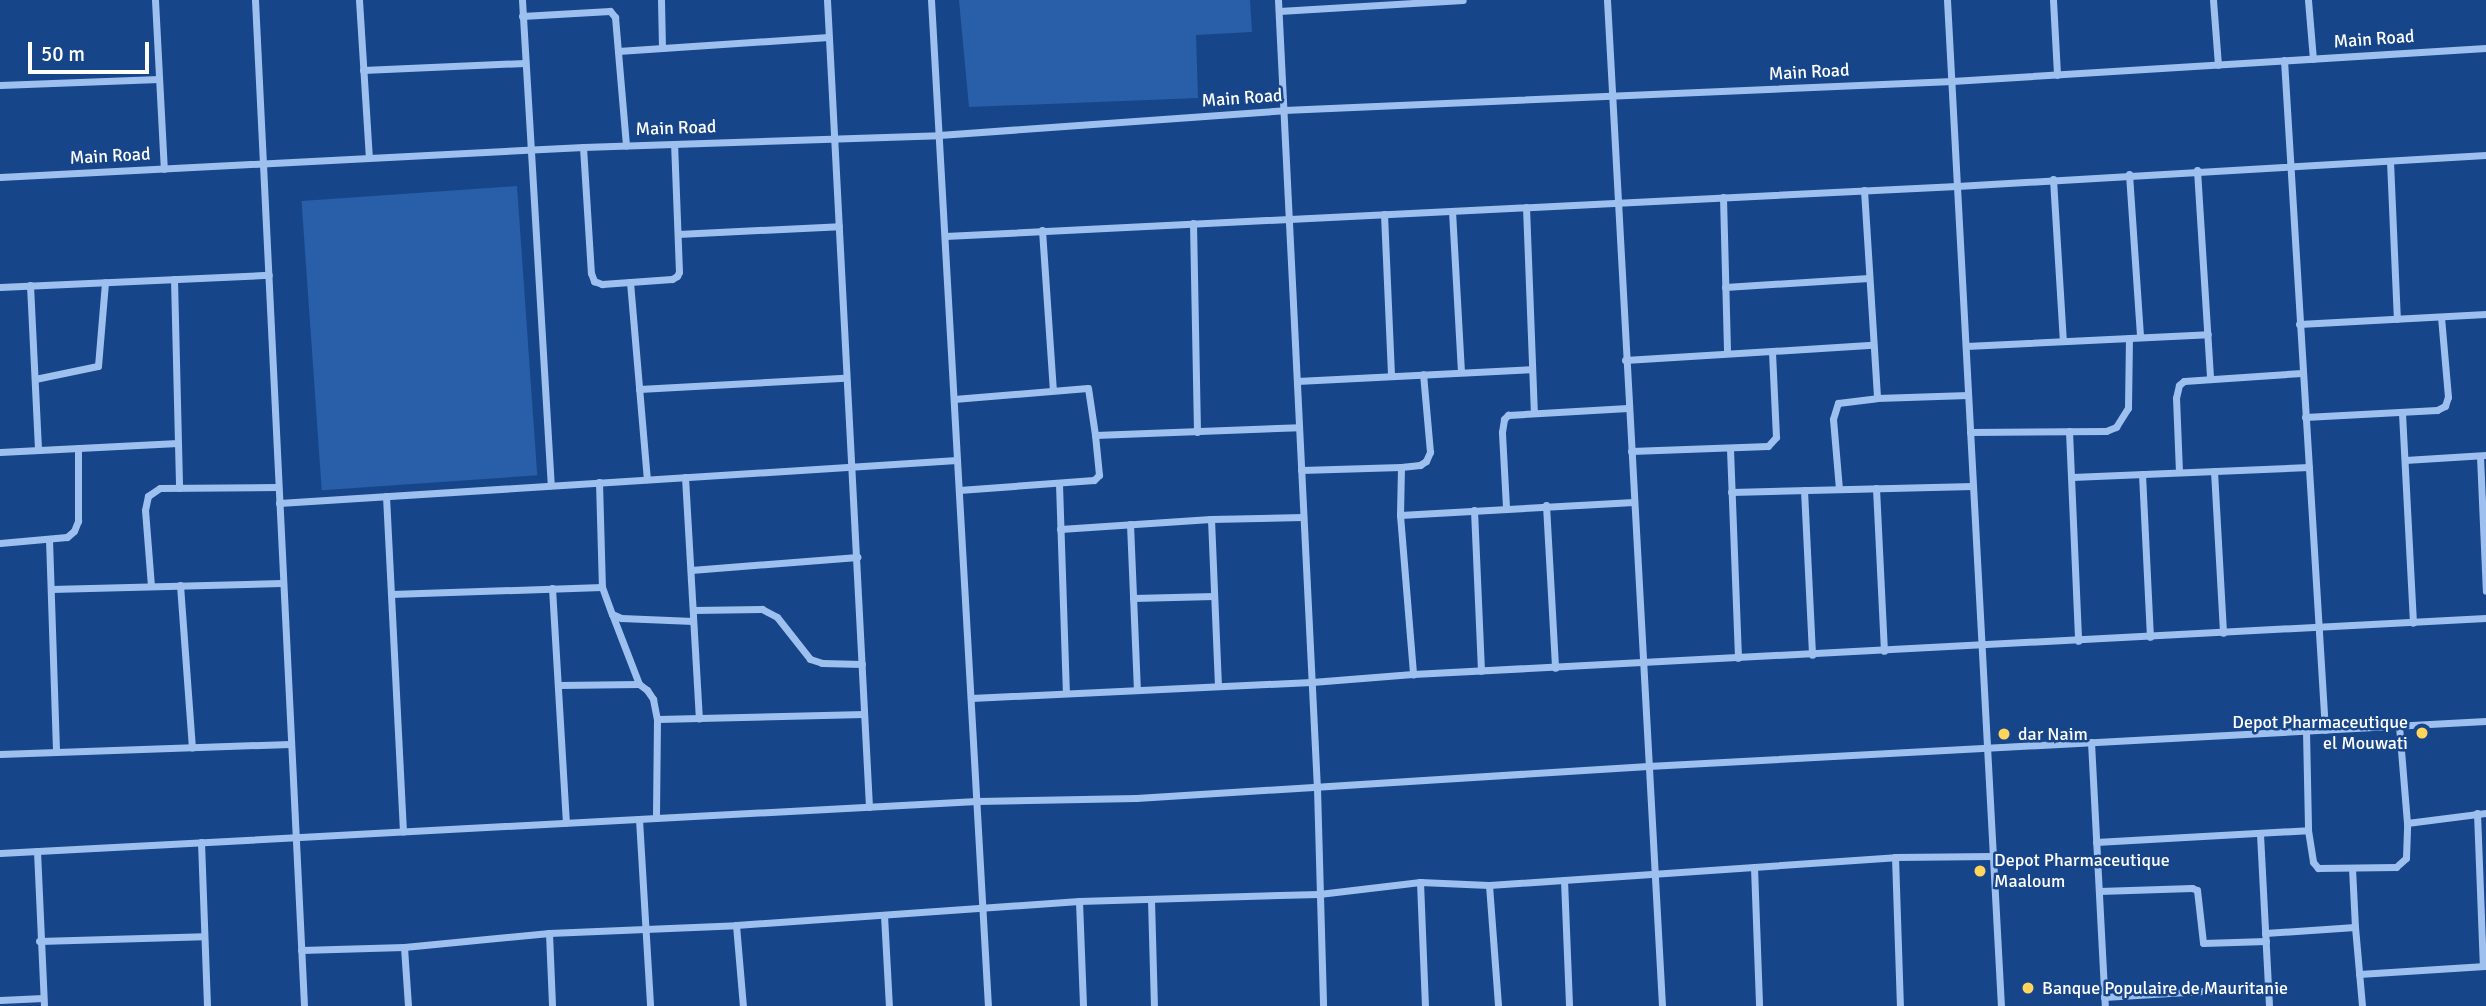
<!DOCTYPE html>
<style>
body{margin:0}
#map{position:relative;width:2486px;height:1006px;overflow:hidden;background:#16458a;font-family:Signika,sans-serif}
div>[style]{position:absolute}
.green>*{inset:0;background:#295fa8;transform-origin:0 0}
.minor>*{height:7px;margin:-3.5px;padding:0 3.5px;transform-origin:3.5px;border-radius:3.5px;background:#9ec0ef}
.dots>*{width:19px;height:19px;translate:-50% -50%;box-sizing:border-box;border:4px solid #16458a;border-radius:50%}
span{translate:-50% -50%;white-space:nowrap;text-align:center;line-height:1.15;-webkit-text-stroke:5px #16458a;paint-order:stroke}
.street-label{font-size:18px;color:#fff}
.poi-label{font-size:18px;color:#fff}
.right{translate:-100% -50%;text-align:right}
.left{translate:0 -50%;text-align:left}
.scale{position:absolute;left:28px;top:42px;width:121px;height:32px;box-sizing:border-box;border:4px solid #fff;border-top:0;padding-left:9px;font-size:21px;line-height:24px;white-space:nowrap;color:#fff;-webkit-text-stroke:5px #16458a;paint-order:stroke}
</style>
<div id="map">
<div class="green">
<i style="clip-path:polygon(959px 0,1250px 0,1252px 32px,1196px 35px,1198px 98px,969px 107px)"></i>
<i style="left:517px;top:186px;width:290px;height:216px;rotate:86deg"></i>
</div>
<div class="minor">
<i style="left:155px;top:0;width:169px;rotate:87deg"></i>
<i style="left:255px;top:0;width:1007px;rotate:87.21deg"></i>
<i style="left:359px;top:0;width:158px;rotate:86.4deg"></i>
<i style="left:522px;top:0;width:486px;rotate:86.6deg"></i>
<i style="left:661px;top:0;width:48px;rotate:88.8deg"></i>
<i style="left:827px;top:0;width:808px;rotate:87.02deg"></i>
<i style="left:931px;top:0;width:1008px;rotate:86.76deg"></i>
<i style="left:1278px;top:0;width:789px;rotate:87.17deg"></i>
<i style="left:1317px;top:788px;width:218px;rotate:88.4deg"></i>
<i style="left:1607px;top:0;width:1008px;rotate:86.87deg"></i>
<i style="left:1947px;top:0;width:1007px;rotate:86.93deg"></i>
<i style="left:2053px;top:0;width:75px;rotate:86.9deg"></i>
<i style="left:2213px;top:0;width:65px;rotate:85.6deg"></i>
<i style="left:2308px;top:0;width:59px;rotate:85.2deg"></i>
<i style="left:1279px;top:11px;width:184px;rotate:-3.4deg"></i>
<i style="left:522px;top:16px;width:88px;rotate:-3.3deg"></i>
<i style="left:610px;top:11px;width:8px;rotate:50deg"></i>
<i style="left:615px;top:17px;width:129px;rotate:85.1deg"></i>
<i style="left:618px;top:51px;width:211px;rotate:-3.8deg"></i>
<i style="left:2284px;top:60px;width:671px;rotate:86.5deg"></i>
<i style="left:363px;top:70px;width:162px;rotate:-2.5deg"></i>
<i style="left:0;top:85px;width:159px;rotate:-2.2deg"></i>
<i style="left:583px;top:147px;width:126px;rotate:86.4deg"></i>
<i style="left:591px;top:273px;width:9px;rotate:69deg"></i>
<i style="left:594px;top:281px;width:9px;rotate:21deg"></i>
<i style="left:602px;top:284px;width:70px;rotate:-4.1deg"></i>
<i style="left:672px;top:279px;width:6px;rotate:-31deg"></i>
<i style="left:677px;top:276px;width:4px;rotate:-63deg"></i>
<i style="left:679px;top:272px;width:128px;rotate:-92.2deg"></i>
<i style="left:2390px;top:161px;width:158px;rotate:87.5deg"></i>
<i style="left:2197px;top:170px;width:208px;rotate:86.4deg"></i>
<i style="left:2129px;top:174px;width:163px;rotate:86.1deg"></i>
<i style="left:0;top:177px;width:584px;rotate:-2.95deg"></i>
<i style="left:583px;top:147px;width:356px;rotate:-1.9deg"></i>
<i style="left:939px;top:135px;width:346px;rotate:-4.1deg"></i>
<i style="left:1284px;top:110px;width:669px;rotate:-2.49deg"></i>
<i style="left:1952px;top:81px;width:535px;rotate:-3.54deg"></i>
<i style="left:2053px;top:179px;width:162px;rotate:86.5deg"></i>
<i style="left:1864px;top:190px;width:208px;rotate:86.4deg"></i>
<i style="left:1723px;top:197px;width:156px;rotate:88.5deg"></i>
<i style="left:1526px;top:207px;width:205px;rotate:87.8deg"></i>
<i style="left:1452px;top:211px;width:161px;rotate:86.8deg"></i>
<i style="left:1384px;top:214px;width:162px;rotate:87.5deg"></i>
<i style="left:1193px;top:223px;width:209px;rotate:88.9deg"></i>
<i style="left:1042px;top:230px;width:160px;rotate:86.1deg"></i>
<i style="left:678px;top:234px;width:161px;rotate:-2.8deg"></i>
<i style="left:945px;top:236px;width:1013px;rotate:-2.83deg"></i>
<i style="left:1957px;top:186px;width:530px;rotate:-3.35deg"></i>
<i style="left:174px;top:279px;width:209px;rotate:88.6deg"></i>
<i style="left:630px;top:282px;width:198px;rotate:85.1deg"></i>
<i style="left:30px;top:285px;width:165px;rotate:87.2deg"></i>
<i style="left:0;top:287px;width:269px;rotate:-2.6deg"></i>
<i style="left:1725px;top:287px;width:144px;rotate:-3.6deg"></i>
<i style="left:2299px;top:324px;width:187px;rotate:-3.1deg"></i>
<i style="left:1966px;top:346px;width:242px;rotate:-2.8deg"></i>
<i style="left:1625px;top:360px;width:248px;rotate:-3.5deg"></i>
<i style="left:35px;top:379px;width:64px;rotate:-11.7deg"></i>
<i style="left:98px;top:366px;width:84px;rotate:-85.2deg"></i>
<i style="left:1297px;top:381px;width:234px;rotate:-2.9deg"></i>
<i style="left:639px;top:389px;width:206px;rotate:-3.1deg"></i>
<i style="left:954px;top:399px;width:134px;rotate:-4.7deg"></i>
<i style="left:1088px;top:388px;width:48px;rotate:81.5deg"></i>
<i style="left:2402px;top:413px;width:210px;rotate:87deg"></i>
<i style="left:2305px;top:417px;width:132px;rotate:-3deg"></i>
<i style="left:2437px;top:410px;width:9px;rotate:-27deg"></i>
<i style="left:2445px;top:406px;width:9px;rotate:-72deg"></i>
<i style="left:2448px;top:397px;width:80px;rotate:-95deg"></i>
<i style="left:2069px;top:431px;width:210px;rotate:87.5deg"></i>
<i style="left:1970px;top:432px;width:136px;rotate:-0.4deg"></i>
<i style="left:2106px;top:431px;width:11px;rotate:-22deg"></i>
<i style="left:2116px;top:427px;width:22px;rotate:-58deg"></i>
<i style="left:2128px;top:408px;width:70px;rotate:-89.2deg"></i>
<i style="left:1730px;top:449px;width:209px;rotate:87.8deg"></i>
<i style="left:1631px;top:451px;width:137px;rotate:-2.1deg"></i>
<i style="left:1768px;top:446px;width:12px;rotate:-48deg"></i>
<i style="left:1776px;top:437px;width:85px;rotate:-92.7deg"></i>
<i style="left:0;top:452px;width:178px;rotate:-2.9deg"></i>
<i style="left:2480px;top:456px;width:135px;rotate:87.5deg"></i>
<i style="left:2405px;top:460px;width:81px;rotate:-3.5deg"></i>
<i style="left:1401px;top:467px;width:48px;rotate:91.2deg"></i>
<i style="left:1400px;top:515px;width:160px;rotate:85.3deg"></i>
<i style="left:1301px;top:470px;width:100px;rotate:-1.7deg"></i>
<i style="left:1401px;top:467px;width:19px;rotate:-6deg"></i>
<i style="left:1420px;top:465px;width:7px;rotate:-34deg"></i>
<i style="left:1426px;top:461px;width:10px;rotate:-66deg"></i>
<i style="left:1430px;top:452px;width:78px;rotate:-95.1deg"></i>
<i style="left:2214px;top:471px;width:162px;rotate:86.8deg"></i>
<i style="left:2179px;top:472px;width:74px;rotate:-92.3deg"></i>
<i style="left:2176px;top:398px;width:13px;rotate:-77deg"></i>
<i style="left:2179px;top:385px;width:6px;rotate:-39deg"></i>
<i style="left:2184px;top:381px;width:118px;rotate:-3.9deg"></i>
<i style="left:2142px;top:474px;width:163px;rotate:87.2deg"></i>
<i style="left:685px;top:477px;width:242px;rotate:86.7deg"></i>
<i style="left:2072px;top:477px;width:237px;rotate:-2.4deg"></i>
<i style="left:599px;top:482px;width:105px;rotate:88.4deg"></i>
<i style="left:602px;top:587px;width:29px;rotate:70deg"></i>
<i style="left:612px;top:614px;width:10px;rotate:24deg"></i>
<i style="left:621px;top:618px;width:72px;rotate:2.4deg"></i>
<i style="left:1059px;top:484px;width:209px;rotate:88.1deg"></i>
<i style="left:1876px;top:488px;width:163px;rotate:87.2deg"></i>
<i style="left:1839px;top:489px;width:70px;rotate:-94.9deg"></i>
<i style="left:1833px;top:419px;width:17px;rotate:-73deg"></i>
<i style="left:1838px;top:403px;width:39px;rotate:-7deg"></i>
<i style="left:1877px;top:398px;width:91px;rotate:-1.9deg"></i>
<i style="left:959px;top:490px;width:135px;rotate:-4.2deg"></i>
<i style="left:1094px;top:480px;width:7px;rotate:-45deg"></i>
<i style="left:1099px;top:475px;width:40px;rotate:-95.7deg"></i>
<i style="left:1095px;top:435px;width:204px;rotate:-2.2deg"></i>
<i style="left:1804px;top:490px;width:165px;rotate:87.2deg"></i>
<i style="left:1731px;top:492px;width:242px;rotate:-1.4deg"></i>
<i style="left:386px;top:496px;width:336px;rotate:87.1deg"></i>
<i style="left:279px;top:503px;width:679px;rotate:-3.63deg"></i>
<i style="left:1546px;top:505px;width:163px;rotate:86.8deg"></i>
<i style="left:1506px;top:507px;width:75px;rotate:-93.1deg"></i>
<i style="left:1502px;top:432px;width:13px;rotate:-81deg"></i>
<i style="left:1504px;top:419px;width:6px;rotate:-45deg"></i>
<i style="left:1508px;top:415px;width:120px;rotate:-3.3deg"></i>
<i style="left:1474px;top:510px;width:161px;rotate:87.5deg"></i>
<i style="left:1400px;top:515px;width:234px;rotate:-3.2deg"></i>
<i style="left:1211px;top:519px;width:167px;rotate:87.6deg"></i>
<i style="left:1130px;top:524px;width:166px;rotate:87.6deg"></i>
<i style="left:1060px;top:529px;width:151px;rotate:-3.8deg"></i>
<i style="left:1211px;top:519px;width:92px;rotate:-1.2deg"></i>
<i style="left:49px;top:539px;width:213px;rotate:88.1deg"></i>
<i style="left:0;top:543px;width:67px;rotate:-5.1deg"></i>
<i style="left:67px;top:537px;width:9px;rotate:-41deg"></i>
<i style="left:74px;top:531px;width:11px;rotate:-68deg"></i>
<i style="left:78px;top:521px;width:73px;rotate:-90deg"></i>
<i style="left:691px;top:570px;width:167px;rotate:-4.5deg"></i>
<i style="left:180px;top:585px;width:163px;rotate:85.8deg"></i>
<i style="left:151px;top:586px;width:76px;rotate:-94.5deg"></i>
<i style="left:145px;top:510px;width:14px;rotate:-78deg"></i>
<i style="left:148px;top:496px;width:14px;rotate:-34deg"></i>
<i style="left:160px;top:488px;width:118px;rotate:-0.5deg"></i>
<i style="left:552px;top:588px;width:235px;rotate:86.6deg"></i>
<i style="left:51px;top:589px;width:231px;rotate:-1.5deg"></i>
<i style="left:391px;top:594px;width:211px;rotate:-1.9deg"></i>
<i style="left:1133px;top:598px;width:81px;rotate:-1.4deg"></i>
<i style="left:693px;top:610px;width:69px;rotate:-0.8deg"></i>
<i style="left:762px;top:609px;width:17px;rotate:28deg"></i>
<i style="left:777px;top:617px;width:53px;rotate:51.8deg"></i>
<i style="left:810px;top:659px;width:13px;rotate:18deg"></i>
<i style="left:822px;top:663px;width:40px;rotate:1.4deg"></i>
<i style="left:612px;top:614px;width:75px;rotate:68.9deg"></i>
<i style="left:559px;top:685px;width:80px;rotate:-0.7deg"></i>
<i style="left:639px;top:684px;width:10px;rotate:37deg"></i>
<i style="left:647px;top:690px;width:11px;rotate:56deg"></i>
<i style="left:653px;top:699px;width:20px;rotate:79deg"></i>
<i style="left:657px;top:719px;width:99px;rotate:90.6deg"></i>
<i style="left:971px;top:698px;width:341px;rotate:-2.7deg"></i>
<i style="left:1312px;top:682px;width:101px;rotate:-4.5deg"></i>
<i style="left:1413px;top:674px;width:1074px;rotate:-2.99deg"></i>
<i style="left:657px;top:719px;width:207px;rotate:-1.4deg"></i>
<i style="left:2306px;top:731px;width:99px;rotate:88.8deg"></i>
<i style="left:2308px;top:830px;width:32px;rotate:81deg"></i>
<i style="left:2313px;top:862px;width:8px;rotate:50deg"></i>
<i style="left:2318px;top:868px;width:78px;rotate:-0.7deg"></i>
<i style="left:2396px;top:867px;width:13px;rotate:-42deg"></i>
<i style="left:2406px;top:858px;width:35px;rotate:-88deg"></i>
<i style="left:2407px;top:823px;width:97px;rotate:-94.7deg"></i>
<i style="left:2091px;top:742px;width:264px;rotate:87deg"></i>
<i style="left:0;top:754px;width:290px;rotate:-2deg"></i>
<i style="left:2477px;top:813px;width:153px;rotate:87.8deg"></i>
<i style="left:639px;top:819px;width:187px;rotate:86.6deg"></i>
<i style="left:2407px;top:823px;width:80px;rotate:-7.2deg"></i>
<i style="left:2260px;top:834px;width:172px;rotate:87deg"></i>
<i style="left:201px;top:842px;width:164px;rotate:87.9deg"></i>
<i style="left:2096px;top:842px;width:212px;rotate:-3.2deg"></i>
<i style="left:37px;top:851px;width:155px;rotate:87.4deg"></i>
<i style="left:0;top:853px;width:978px;rotate:-3.05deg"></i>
<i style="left:977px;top:801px;width:159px;rotate:-1.1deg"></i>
<i style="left:1136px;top:798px;width:513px;rotate:-3.58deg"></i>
<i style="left:1648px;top:766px;width:839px;rotate:-3.07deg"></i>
<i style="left:1895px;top:857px;width:149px;rotate:88.1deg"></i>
<i style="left:1754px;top:867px;width:139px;rotate:87.9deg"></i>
<i style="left:2352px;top:868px;width:59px;rotate:87.1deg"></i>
<i style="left:1564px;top:880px;width:126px;rotate:87.7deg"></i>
<i style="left:1420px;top:882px;width:124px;rotate:87.7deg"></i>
<i style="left:1489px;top:885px;width:121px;rotate:85.7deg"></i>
<i style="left:2099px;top:891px;width:93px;rotate:-1.8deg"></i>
<i style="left:2192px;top:888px;width:5px;rotate:22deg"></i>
<i style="left:2197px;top:890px;width:53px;rotate:83.5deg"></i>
<i style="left:2203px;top:943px;width:63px;rotate:-1.8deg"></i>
<i style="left:1151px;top:900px;width:106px;rotate:88.4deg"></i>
<i style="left:1079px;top:901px;width:105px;rotate:87.8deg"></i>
<i style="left:884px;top:915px;width:91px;rotate:86.9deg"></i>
<i style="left:736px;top:925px;width:81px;rotate:85.1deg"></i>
<i style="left:549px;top:933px;width:73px;rotate:87.6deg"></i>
<i style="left:2265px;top:933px;width:90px;rotate:-3.8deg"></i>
<i style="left:2355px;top:927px;width:79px;rotate:84.9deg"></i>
<i style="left:39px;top:941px;width:164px;rotate:-1.7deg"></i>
<i style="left:404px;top:947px;width:59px;rotate:86.1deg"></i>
<i style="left:301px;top:950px;width:103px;rotate:-1.7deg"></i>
<i style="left:404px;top:947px;width:146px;rotate:-5.5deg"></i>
<i style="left:549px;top:933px;width:187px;rotate:-2.4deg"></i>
<i style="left:736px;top:925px;width:344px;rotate:-4deg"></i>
<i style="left:1079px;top:901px;width:240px;rotate:-1.7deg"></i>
<i style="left:1319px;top:894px;width:102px;rotate:-6.8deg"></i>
<i style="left:1420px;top:882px;width:69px;rotate:2.5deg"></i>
<i style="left:1489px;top:885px;width:407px;rotate:-3.9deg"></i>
<i style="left:1895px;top:857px;width:98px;rotate:-0.6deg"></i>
<i style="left:2359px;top:974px;width:126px;rotate:-3.6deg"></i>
<i style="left:2104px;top:997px;width:165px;rotate:-3.5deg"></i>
<i style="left:0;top:1000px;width:43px;rotate:-2.7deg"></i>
</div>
<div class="dots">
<i style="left:2422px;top:733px;background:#ffd55c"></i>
<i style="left:2004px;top:734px;background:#ffd55c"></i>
<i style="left:1980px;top:871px;background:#ffd55c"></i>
<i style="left:2028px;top:988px;background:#ffd55c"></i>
</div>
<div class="street-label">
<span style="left:2374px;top:39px;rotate:-4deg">Main Road</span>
<span style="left:1809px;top:72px;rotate:-3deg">Main Road</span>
<span style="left:1242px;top:98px;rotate:-4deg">Main Road</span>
<span style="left:676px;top:128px;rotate:-2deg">Main Road</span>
<span style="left:110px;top:156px;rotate:-3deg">Main Road</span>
</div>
<div class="poi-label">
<span class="right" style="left:2408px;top:733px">Depot Pharmaceutique<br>el Mouwati</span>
<span class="left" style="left:2018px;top:734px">dar Naim</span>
<span class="left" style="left:1994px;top:871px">Depot Pharmaceutique<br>Maaloum</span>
<span class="left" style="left:2042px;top:988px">Banque Populaire de Mauritanie</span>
</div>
<div class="scale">50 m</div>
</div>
